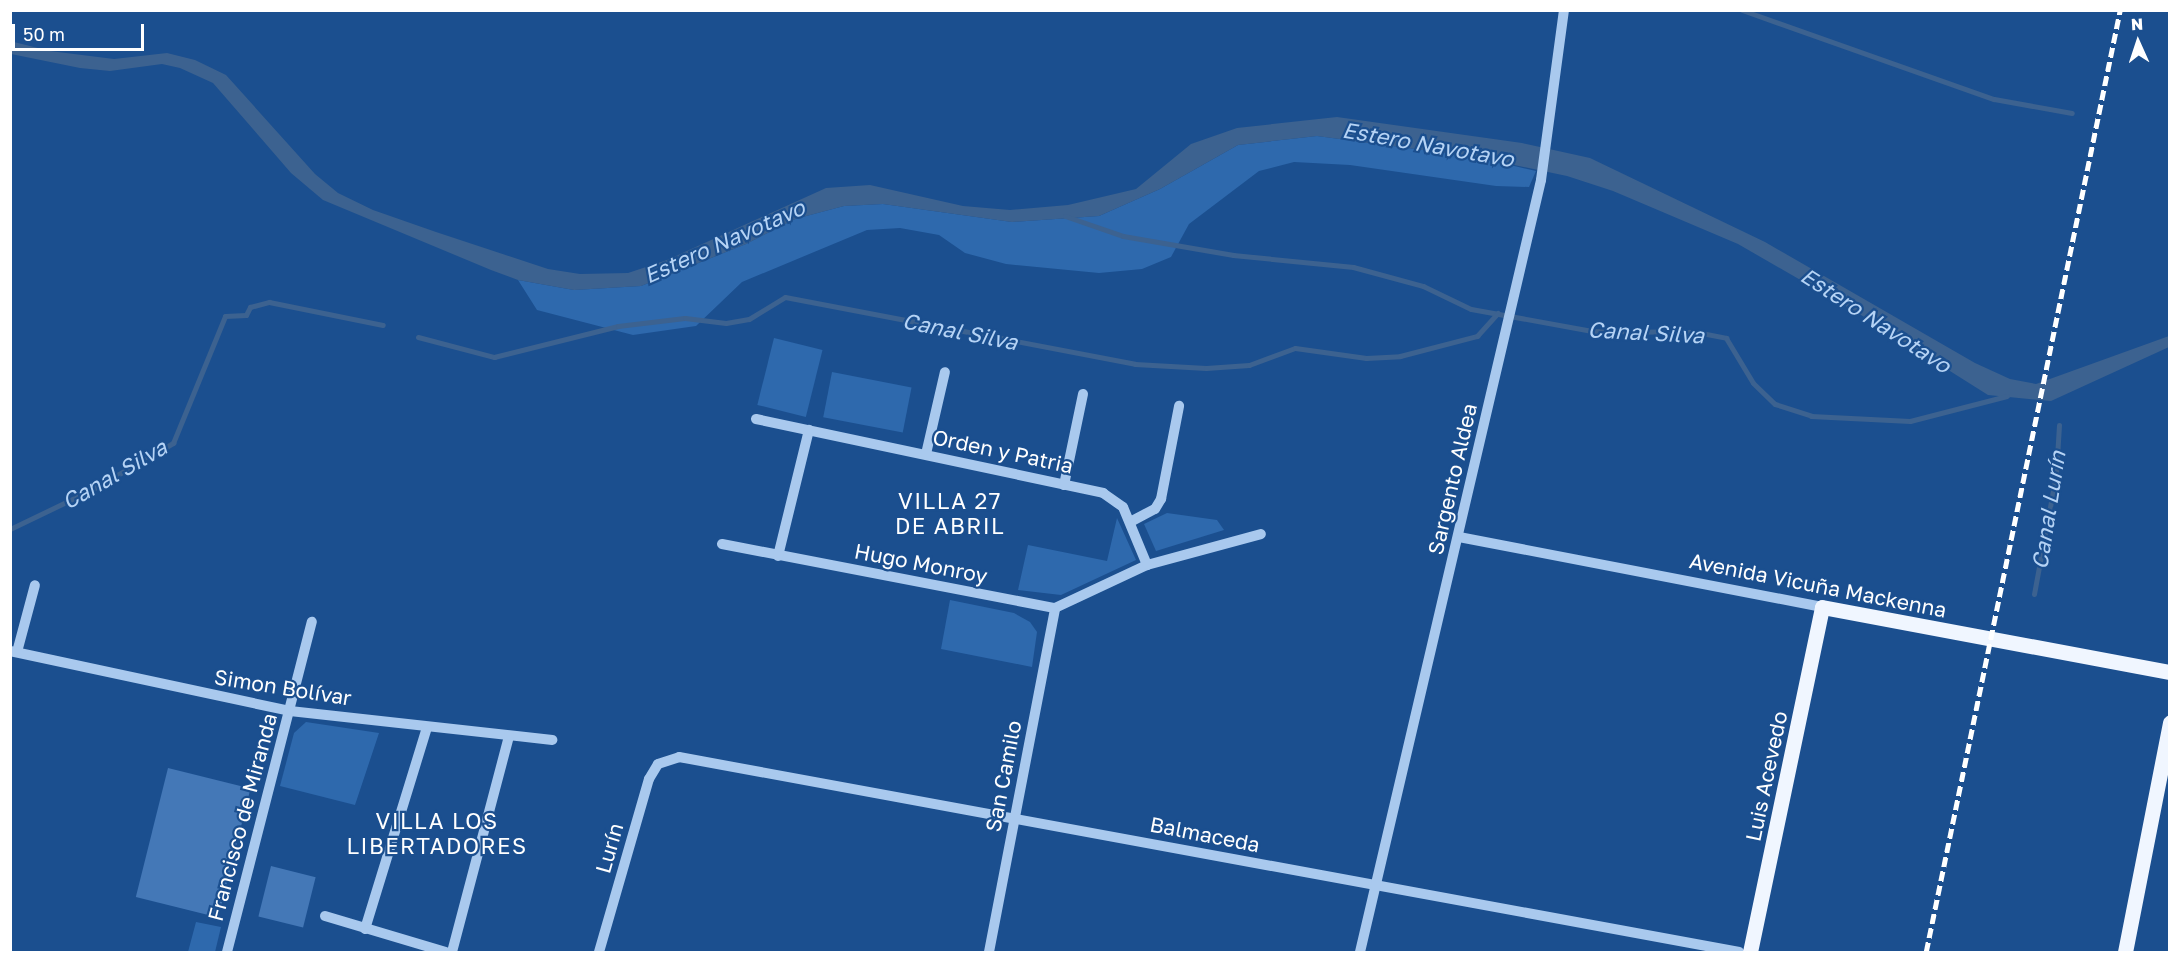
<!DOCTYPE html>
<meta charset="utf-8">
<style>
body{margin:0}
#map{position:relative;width:2180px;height:963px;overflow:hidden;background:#1b4f8f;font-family:"Golos Text",sans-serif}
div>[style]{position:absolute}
.green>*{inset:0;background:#2e69ad;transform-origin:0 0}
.water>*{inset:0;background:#3c6290}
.stream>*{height:5px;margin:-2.5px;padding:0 2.5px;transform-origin:2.5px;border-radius:2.5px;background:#3c6290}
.building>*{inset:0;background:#4478b7;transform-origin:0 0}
.minor>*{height:10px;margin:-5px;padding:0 5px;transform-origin:5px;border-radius:5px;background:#a9c9ee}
.major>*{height:15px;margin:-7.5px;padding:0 7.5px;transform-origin:7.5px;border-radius:7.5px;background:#f0f6ff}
.rail>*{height:4.5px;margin-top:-2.25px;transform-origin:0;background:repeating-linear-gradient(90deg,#fff 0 10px,transparent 0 14.5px)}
span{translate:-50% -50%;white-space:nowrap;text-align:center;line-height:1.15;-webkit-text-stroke:4.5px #1b4f8f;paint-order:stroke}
.street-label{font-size:21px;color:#fff}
.water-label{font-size:22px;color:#b5d3f5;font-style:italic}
.neighbourhood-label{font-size:22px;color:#fff;letter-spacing:1.5px}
.frame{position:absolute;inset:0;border:12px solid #fff;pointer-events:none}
.north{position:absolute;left:2108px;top:12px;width:60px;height:60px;-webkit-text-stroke:4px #1b4f8f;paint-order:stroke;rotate:357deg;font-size:16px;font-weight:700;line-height:24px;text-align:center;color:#fff}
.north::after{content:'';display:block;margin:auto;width:21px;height:27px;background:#fff;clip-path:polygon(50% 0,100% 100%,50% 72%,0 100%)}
.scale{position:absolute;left:12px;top:24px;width:132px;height:27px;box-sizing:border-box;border:3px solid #fff;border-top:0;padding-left:8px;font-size:18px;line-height:21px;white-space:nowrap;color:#fff;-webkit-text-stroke:4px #1b4f8f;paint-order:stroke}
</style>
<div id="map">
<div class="green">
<i style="clip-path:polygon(1317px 136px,1476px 157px,1536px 171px,1529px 187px,1496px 186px,1350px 165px,1294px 162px,1259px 171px,1189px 224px,1171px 257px,1142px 269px,1099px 273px,1006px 264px,965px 253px,939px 235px,900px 228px,867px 230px,742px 282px,696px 326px,633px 335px,537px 310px,518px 280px,574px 290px,641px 286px,746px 244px,795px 219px,844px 206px,883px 204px,1012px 222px,1099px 216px,1160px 189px,1238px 145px)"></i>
<i style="left:774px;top:338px;width:50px;height:69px;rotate:14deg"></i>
<i style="left:832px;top:372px;width:81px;height:46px;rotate:11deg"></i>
<i style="clip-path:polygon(1167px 513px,1217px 520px,1224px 530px,1156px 551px,1144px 524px)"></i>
<i style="clip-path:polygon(1117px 518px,1136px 560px,1061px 595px,1018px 590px,1028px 545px,1107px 561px)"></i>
<i style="clip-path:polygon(950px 600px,1014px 613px,1030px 622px,1037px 632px,1032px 667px,941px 649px)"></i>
<i style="clip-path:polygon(306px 722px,379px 733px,355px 805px,280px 786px,294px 733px)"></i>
<i style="clip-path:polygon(196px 922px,221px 927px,215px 952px,188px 952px)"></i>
</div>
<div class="water">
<i style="clip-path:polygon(10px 41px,50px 51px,114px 59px,167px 53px,195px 60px,226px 75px,315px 174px,338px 193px,373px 210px,436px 232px,548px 269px,580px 274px,628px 273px,667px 260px,826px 188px,870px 185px,963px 206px,1010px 210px,1068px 205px,1136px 189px,1191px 144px,1237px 128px,1337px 117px,1522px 143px,1590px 158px,1765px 242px,1975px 363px,2010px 379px,2036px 384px,2169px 336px,2169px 347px,2051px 401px,1988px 395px,1861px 315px,1738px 244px,1613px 191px,1567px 176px,1476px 157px,1317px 136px,1238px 145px,1160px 189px,1099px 216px,1012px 222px,883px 204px,844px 206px,795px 219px,746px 244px,641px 286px,574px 290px,518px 280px,491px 270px,323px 200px,291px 173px,213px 83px,180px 68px,162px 64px,110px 71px,80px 68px,11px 54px)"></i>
</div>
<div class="stream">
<i style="left:1742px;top:10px;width:267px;rotate:19.5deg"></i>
<i style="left:1994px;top:99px;width:79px;rotate:10.2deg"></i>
<i style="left:1065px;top:216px;width:61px;rotate:19deg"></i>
<i style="left:1123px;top:236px;width:112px;rotate:9.8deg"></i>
<i style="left:1233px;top:255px;width:121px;rotate:5.7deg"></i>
<i style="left:1353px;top:267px;width:73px;rotate:15.2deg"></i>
<i style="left:1423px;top:286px;width:53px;rotate:25.6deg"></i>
<i style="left:1471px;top:309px;width:123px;rotate:10.3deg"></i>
<i style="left:1592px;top:331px;width:104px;rotate:0.6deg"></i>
<i style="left:1696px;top:332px;width:31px;rotate:11deg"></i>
<i style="left:1726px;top:338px;width:52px;rotate:59deg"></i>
<i style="left:1753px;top:383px;width:30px;rotate:44deg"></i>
<i style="left:1775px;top:404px;width:38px;rotate:18deg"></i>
<i style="left:1811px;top:416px;width:99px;rotate:2.9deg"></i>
<i style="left:1910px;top:421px;width:100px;rotate:-14.5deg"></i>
<i style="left:418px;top:337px;width:79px;rotate:14.7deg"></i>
<i style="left:494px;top:357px;width:128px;rotate:-14deg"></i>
<i style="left:618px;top:326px;width:67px;rotate:-6.8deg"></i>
<i style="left:685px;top:318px;width:41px;rotate:7deg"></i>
<i style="left:726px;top:323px;width:23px;rotate:-10deg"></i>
<i style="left:749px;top:319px;width:42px;rotate:-31.4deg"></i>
<i style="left:785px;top:297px;width:356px;rotate:10.8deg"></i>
<i style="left:1135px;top:364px;width:71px;rotate:3.2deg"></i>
<i style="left:1206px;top:368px;width:43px;rotate:-4deg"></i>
<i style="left:1249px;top:365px;width:49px;rotate:-20.3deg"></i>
<i style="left:1295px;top:348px;width:72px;rotate:8deg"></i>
<i style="left:1366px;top:358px;width:34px;rotate:-3deg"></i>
<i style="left:1400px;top:356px;width:80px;rotate:-14.6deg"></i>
<i style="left:1477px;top:336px;width:31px;rotate:-48deg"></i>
<i style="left:10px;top:529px;width:90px;rotate:-25.7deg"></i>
<i style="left:91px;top:490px;width:95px;rotate:-29.8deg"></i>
<i style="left:173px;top:443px;width:137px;rotate:-67.7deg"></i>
<i style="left:225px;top:316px;width:21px;rotate:-3deg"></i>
<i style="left:246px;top:315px;width:9px;rotate:-63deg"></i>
<i style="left:250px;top:307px;width:20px;rotate:-15deg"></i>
<i style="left:269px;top:302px;width:116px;rotate:11.4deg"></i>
<i style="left:2034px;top:594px;width:122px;rotate:-79.6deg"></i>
<i style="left:2056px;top:474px;width:49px;rotate:-86.5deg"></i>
</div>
<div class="building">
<i style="left:168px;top:768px;width:85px;height:133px;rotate:14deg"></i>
<i style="left:271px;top:866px;width:46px;height:52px;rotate:14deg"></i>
</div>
<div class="minor">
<i style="left:756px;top:419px;width:355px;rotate:12deg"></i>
<i style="left:1103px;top:493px;width:24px;rotate:35deg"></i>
<i style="left:1123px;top:507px;width:63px;rotate:67.5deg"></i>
<i style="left:926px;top:454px;width:84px;rotate:-77deg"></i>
<i style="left:1064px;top:485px;width:93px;rotate:-78.2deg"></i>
<i style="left:1132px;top:521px;width:26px;rotate:-28deg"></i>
<i style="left:1155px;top:509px;width:12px;rotate:-59deg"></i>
<i style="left:1161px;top:499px;width:95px;rotate:-79deg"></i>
<i style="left:1459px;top:537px;width:370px;rotate:10.9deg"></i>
<i style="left:722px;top:544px;width:339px;rotate:10.9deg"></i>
<i style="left:778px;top:556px;width:130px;rotate:-76.2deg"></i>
<i style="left:1055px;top:608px;width:102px;rotate:-25.1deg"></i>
<i style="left:1147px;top:565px;width:118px;rotate:-15.2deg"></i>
<i style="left:10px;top:651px;width:286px;rotate:12.1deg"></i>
<i style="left:290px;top:711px;width:264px;rotate:6.3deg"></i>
<i style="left:17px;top:652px;width:69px;rotate:-75deg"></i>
<i style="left:325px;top:916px;width:126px;rotate:16.6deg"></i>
<i style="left:365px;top:929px;width:211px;rotate:-72.9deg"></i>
<i style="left:227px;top:952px;width:341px;rotate:-75.6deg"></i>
<i style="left:452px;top:952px;width:223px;rotate:-75.2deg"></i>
<i style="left:599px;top:952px;width:180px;rotate:-73.9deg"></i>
<i style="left:649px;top:779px;width:17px;rotate:-59deg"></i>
<i style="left:658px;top:764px;width:22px;rotate:-18deg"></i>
<i style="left:679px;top:757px;width:1078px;rotate:10.42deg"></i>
<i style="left:989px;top:952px;width:350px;rotate:-79.1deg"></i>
<i style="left:1360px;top:952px;width:793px;rotate:-76.8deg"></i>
<i style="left:1541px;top:180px;width:172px;rotate:-82.3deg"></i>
</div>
<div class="major">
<i style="left:1750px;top:952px;width:352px;rotate:-78.2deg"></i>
<i style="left:1822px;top:607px;width:354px;rotate:10.6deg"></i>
<i style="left:2125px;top:952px;width:234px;rotate:-78.9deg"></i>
</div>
<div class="rail">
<i style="left:1926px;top:952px;width:962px;rotate:-78.36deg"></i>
</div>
<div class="street-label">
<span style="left:1003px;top:451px;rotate:12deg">Orden y Patria</span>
<span style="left:1452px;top:479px;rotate:-77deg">Sargento Aldea</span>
<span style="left:921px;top:563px;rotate:11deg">Hugo Monroy</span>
<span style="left:1818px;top:585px;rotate:11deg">Avenida Vicuña Mackenna</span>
<span style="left:283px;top:687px;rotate:9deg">Simon Bolívar</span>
<span style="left:1003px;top:776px;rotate:-79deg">San Camilo</span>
<span style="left:1766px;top:776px;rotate:-78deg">Luis Acevedo</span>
<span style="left:242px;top:817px;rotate:-75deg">Francisco de Miranda</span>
<span style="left:1205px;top:834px;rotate:11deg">Balmaceda</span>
<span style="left:609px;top:848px;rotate:-74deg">Lurín</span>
</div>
<div class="water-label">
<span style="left:1428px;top:144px;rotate:10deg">Estero Navotavo</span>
<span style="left:724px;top:241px;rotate:-24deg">Estero Navotavo</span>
<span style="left:1876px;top:320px;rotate:33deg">Estero Navotavo</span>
<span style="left:960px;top:331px;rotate:11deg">Canal Silva</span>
<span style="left:1646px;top:332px;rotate:3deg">Canal Silva</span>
<span style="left:114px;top:474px;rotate:-30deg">Canal Silva</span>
<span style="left:2048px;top:510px;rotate:-81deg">Canal Lurín</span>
</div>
<div class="neighbourhood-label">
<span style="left:950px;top:513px">VILLA 27<br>DE ABRIL</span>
<span style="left:437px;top:833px">VILLA LOS<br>LIBERTADORES</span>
</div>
<div class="frame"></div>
<div class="north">N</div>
<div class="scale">50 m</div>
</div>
